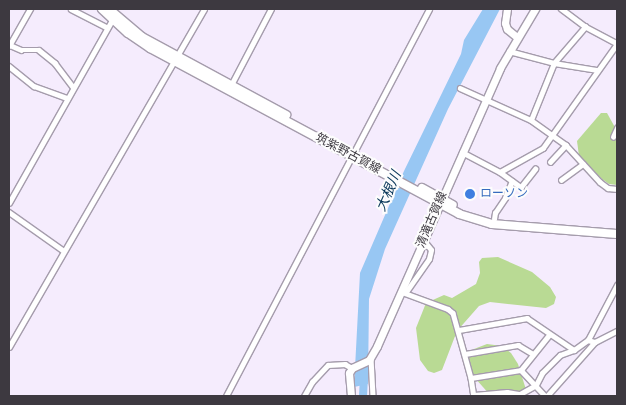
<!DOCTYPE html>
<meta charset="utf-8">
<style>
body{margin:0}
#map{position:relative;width:626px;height:405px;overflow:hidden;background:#f5ecfd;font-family:Roboto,"Noto Sans JP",sans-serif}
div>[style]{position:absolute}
.green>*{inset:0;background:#b9da94}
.water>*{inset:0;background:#98c7f3}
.river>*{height:8px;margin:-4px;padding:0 4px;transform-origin:4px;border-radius:4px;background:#98c7f3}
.roads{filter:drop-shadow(1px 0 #a59cac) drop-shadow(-1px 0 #a59cac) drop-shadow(0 1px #a59cac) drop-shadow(0 -1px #a59cac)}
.street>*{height:4.5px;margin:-2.25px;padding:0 2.25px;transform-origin:2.25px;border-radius:2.25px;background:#fff}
.secondary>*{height:7px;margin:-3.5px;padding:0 3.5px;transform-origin:3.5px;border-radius:3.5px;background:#fff}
.primary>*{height:8px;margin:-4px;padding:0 4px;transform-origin:4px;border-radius:4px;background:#fff}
.dots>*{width:14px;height:14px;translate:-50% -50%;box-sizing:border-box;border:2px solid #fdfdfd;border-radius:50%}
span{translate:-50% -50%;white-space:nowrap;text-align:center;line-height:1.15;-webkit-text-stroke:4px #fdfdfd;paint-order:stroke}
.street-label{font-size:12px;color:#3d3940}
.shop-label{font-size:12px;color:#366cbe}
.left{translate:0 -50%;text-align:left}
.water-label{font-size:14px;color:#0a375a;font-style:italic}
.frame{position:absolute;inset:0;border:10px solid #3d3940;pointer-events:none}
</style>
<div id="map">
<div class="green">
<i style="clip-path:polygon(601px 113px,607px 113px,617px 131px,617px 185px,609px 184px,602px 179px,579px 156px,577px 141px)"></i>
<i style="clip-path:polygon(498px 257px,532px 272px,550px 287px,556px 297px,554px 304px,546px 308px,490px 302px,479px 306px,457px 331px,442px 370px,434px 373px,428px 371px,420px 360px,416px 328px,426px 303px,444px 295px,452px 298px,476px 284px,480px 273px,479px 262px,482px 258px)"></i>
<i style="clip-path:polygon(487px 344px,502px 346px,511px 353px,518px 364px,528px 396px,491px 396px,466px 368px,465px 361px,468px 355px,474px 349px)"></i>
</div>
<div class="water">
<i style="clip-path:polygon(483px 9px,500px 9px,448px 109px,385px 249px,369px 299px,368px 384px,354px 387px,360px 273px,404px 171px,461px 54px,464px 40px)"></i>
</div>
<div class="river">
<i style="left:363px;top:396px;width:20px;rotate:-87deg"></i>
</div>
<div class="roads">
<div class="street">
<i style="left:71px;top:9px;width:39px;rotate:27deg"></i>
<i style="left:10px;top:45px;width:12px;rotate:24deg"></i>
<i style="left:21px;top:50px;width:18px"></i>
<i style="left:39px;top:50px;width:21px;rotate:39deg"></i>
<i style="left:55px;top:63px;width:30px;rotate:53deg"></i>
<i style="left:9px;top:46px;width:43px;rotate:-60.4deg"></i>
<i style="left:509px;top:51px;width:47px;rotate:14.9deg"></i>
<i style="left:554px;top:63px;width:44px;rotate:9.2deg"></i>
<i style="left:9px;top:66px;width:32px;rotate:39deg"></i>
<i style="left:34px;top:86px;width:35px;rotate:20deg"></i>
<i style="left:230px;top:87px;width:88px;rotate:-62.3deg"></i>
<i style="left:460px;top:88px;width:78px;rotate:24.3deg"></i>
<i style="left:531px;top:120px;width:43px;rotate:35.5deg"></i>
<i style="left:566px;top:145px;width:50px;rotate:47.4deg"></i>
<i style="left:600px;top:182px;width:10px;rotate:37deg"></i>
<i style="left:608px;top:188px;width:9px;rotate:6deg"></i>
<i style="left:531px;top:120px;width:61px;rotate:-68deg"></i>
<i style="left:554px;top:63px;width:48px;rotate:-49.3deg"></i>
<i style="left:613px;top:137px;width:10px;rotate:-66deg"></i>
<i style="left:462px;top:152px;width:43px;rotate:27.8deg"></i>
<i style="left:500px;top:172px;width:49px;rotate:-29.2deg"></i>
<i style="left:543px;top:148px;width:128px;rotate:-54.6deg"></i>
<i style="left:617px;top:44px;width:36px;rotate:-152deg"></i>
<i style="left:585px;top:27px;width:30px;rotate:-143deg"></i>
<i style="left:550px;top:162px;width:23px;rotate:-47deg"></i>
<i style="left:500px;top:172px;width:26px;rotate:36deg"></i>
<i style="left:521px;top:187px;width:23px;rotate:-52deg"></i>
<i style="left:561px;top:180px;width:27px;rotate:-36deg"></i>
<i style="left:9px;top:203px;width:210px;rotate:-60.6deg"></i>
<i style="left:9px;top:212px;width:67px;rotate:35.3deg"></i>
<i style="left:494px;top:219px;width:6px;rotate:-81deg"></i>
<i style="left:495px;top:213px;width:18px;rotate:-56deg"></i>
<i style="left:505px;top:198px;width:18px;rotate:-68deg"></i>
<i style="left:402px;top:292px;width:49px;rotate:20.3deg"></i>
<i style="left:448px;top:309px;width:6px;rotate:39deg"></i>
<i style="left:453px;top:313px;width:67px;rotate:74.5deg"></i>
<i style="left:471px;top:378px;width:51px;rotate:-9.1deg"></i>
<i style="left:521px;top:370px;width:35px;rotate:47deg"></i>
<i style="left:406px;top:292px;width:40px;rotate:-55.1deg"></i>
<i style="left:429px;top:259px;width:9px;rotate:-77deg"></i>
<i style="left:431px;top:250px;width:13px;rotate:-129deg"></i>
<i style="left:459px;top:330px;width:69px;rotate:-10deg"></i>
<i style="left:527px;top:318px;width:57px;rotate:34.2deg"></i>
<i style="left:574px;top:350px;width:17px;rotate:-36deg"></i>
<i style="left:588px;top:340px;width:7px;rotate:16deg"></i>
<i style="left:588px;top:340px;width:62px;rotate:-62.2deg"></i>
<i style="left:9px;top:347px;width:390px;rotate:-60deg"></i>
<i style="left:465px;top:354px;width:54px;rotate:-9.6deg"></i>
<i style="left:518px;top:345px;width:17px;rotate:31deg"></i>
<i style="left:371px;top:358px;width:38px;rotate:87deg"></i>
<i style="left:521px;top:370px;width:45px;rotate:-51.3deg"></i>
<i style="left:471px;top:378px;width:18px;rotate:81deg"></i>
<i style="left:474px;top:395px;width:33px;rotate:-5deg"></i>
<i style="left:507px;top:392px;width:13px;rotate:9deg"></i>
<i style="left:520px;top:394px;width:18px;rotate:-29deg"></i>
<i style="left:536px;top:385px;width:13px;rotate:-63deg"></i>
<i style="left:542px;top:373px;width:25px;rotate:-45deg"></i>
<i style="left:560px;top:355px;width:15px;rotate:-20deg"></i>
<i style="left:226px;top:396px;width:437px;rotate:-62.3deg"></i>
<i style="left:304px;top:396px;width:16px;rotate:-60deg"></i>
<i style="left:312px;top:382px;width:23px;rotate:-47deg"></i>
<i style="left:328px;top:365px;width:17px;rotate:-3deg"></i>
<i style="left:345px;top:364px;width:8px;rotate:30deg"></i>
<i style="left:547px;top:396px;width:72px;rotate:-48.4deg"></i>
<i style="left:595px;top:342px;width:25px;rotate:-27deg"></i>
</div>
<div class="secondary">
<i style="left:507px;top:9px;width:14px;rotate:98deg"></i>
<i style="left:505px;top:23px;width:6px;rotate:72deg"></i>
<i style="left:507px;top:29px;width:13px;rotate:39deg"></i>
<i style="left:617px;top:44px;width:1px;rotate:-90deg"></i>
<i style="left:351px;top:396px;width:23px;rotate:-95deg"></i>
<i style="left:349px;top:373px;width:6px;rotate:-59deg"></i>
<i style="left:352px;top:368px;width:19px;rotate:-25deg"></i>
<i style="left:369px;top:360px;width:16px;rotate:-60deg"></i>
<i style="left:377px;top:346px;width:304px;rotate:-66.1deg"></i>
<i style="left:500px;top:68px;width:69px;rotate:-59.3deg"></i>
</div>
<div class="primary">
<i style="left:102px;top:9px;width:35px;rotate:43deg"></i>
<i style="left:128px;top:33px;width:27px;rotate:34deg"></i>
<i style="left:150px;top:48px;width:351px;rotate:28.2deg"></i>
<i style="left:459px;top:214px;width:34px;rotate:17deg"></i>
<i style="left:492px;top:224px;width:125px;rotate:4.6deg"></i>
<i style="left:109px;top:9px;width:43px;rotate:40.3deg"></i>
<i style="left:142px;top:37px;width:164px;rotate:28.4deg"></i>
<i style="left:422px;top:188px;width:35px;rotate:29deg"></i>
</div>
</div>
<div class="dots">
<i style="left:470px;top:194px;background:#3f7fe0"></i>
</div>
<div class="street-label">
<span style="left:348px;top:154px;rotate:28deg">筑紫野古賀線</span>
<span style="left:432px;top:220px;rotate:-67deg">清滝古賀線</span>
</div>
<div class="shop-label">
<span class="left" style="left:480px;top:194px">ローソン</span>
</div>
<div class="water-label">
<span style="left:388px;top:191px;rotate:-66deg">大根川</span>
</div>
<div class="frame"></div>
</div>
